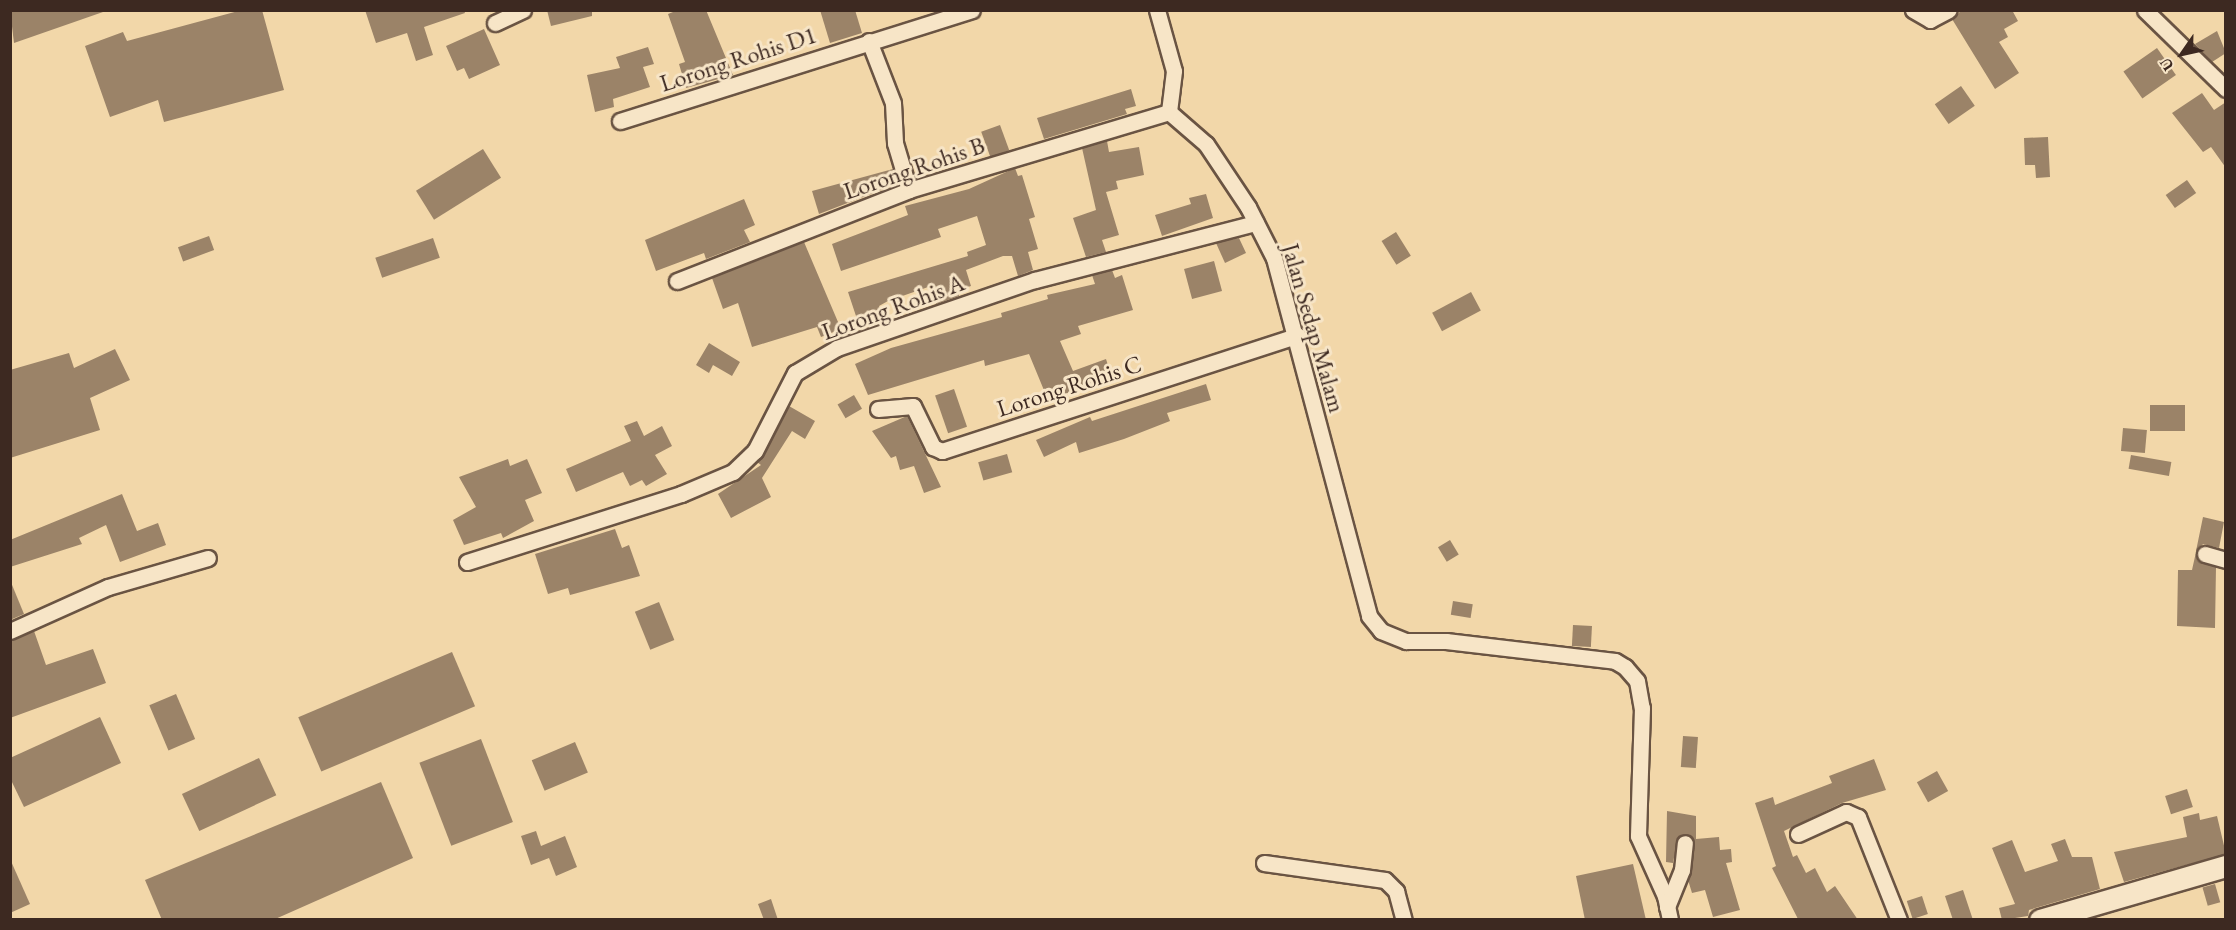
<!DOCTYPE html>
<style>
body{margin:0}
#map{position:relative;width:2236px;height:930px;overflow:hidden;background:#f2d7a9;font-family:"EB Garamond",serif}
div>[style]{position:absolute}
.building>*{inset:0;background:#9b8368;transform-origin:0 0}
.roads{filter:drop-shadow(2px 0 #6a5443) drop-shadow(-2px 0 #6a5443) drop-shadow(0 2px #6a5443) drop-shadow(0 -2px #6a5443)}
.minor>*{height:15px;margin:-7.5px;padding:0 7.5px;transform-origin:7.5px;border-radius:7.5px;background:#f7e5c7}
.secondary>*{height:21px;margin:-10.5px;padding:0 10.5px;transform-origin:10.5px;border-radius:10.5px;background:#f7e5c7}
span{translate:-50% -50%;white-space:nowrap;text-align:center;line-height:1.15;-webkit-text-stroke:6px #f7e5c7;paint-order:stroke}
.street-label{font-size:24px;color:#3d2921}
.frame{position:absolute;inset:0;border:12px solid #3d2921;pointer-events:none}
.north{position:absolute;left:2152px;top:24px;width:60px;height:60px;-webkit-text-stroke:4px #f7e5c7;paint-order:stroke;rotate:236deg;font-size:16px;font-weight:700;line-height:24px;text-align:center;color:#3d2921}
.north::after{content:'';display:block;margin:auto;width:21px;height:27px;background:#3d2921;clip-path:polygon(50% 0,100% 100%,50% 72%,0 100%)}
</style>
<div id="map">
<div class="building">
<i style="clip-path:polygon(10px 10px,102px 10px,103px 12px,14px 43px)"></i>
<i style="clip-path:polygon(242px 10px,262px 10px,284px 90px,164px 122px,158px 100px,110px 117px,85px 46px,123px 32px,127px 41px)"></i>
<i style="clip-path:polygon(365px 10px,464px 10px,465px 13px,424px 27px,433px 55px,416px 61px,407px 33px,376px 43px)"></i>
<i style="clip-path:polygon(547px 10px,592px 10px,592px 16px,551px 26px)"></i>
<i style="clip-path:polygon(678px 10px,706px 10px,733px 75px,686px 88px,679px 64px,685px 62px,668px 14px)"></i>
<i style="clip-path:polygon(820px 10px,855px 10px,862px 33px,830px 43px)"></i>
<i style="clip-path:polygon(1962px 10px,2012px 10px,2018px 21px,2004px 29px,2008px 37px,1999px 42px,2019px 73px,1995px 89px,1952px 19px)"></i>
<i style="clip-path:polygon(484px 29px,500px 65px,469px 79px,464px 68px,457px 71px,446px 46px)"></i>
<i style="clip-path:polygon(2217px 31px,2226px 53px,2212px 62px,2195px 44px)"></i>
<i style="clip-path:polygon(648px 47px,654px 64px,643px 67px,650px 87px,613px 99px,614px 107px,595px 112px,587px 75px,620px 68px,616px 57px)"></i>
<i style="left:2157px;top:48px;width:33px;height:41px;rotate:55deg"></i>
<i style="left:1961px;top:86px;width:24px;height:32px;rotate:55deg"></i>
<i style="clip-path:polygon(1131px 89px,1136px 106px,1125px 109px,1127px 114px,1044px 139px,1037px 118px)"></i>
<i style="clip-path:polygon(2202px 93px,2214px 110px,2226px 102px,2226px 168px,2211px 147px,2203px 152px,2172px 113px)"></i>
<i style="left:1000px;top:125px;width:27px;height:20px;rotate:70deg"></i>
<i style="clip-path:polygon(2048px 137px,2050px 177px,2036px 178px,2035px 165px,2025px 165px,2024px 138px)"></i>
<i style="clip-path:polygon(1107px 141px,1109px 152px,1139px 147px,1144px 175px,1116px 181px,1118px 189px,1106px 192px,1119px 235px,1102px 240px,1106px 252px,1086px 257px,1073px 218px,1096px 210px,1082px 148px)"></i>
<i style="left:483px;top:149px;width:34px;height:79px;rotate:58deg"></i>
<i style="clip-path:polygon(1015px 168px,1018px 176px,1022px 175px,1035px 217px,1029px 219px,1038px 249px,1028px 252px,1033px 270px,1018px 276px,1012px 256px,1003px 256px,966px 270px,971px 286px,958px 290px,959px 296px,936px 304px,931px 286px,888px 301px,879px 306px,882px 313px,858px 322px,848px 292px,968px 256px,967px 252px,986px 245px,977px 216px,938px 229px,941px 237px,841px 271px,832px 244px,908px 215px,905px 206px,969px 189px)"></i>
<i style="clip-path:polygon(893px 169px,897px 184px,819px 214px,812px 191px)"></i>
<i style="left:2187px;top:180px;width:16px;height:26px;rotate:55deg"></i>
<i style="clip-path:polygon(1206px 194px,1213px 218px,1162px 236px,1155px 215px,1191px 204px,1189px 198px)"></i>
<i style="clip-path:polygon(744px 199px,755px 225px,744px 230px,750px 242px,706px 259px,704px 253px,656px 271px,645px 240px)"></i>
<i style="left:1396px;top:232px;width:28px;height:17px;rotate:58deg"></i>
<i style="left:209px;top:236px;width:15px;height:33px;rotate:70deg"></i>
<i style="left:433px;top:238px;width:21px;height:61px;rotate:71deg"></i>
<i style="clip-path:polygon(1239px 238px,1246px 253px,1225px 263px,1216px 243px)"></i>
<i style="clip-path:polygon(804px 242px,841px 329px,821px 337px,817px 327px,752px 347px,738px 303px,723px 309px,712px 278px)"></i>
<i style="left:1214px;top:261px;width:31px;height:31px;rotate:75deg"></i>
<i style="clip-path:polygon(1112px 270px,1115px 278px,1122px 275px,1133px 310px,1078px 326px,1081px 334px,1060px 341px,1073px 371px,1106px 359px,1112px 378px,1048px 400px,1029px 354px,985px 366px,984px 360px,868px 395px,855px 364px,891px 348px,1002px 317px,1001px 313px,1048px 299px,1047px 295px,1095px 284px,1092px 275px)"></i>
<i style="left:1471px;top:292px;width:21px;height:44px;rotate:62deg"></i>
<i style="clip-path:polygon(709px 343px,740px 362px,732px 376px,713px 365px,709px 373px,696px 365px)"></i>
<i style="clip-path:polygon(115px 349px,130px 380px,90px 398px,100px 430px,10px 458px,10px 370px,69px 353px,74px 368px)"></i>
<i style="clip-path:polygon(1206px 384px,1211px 400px,1167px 413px,1170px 421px,1124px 439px,1079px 453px,1076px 442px,1044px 457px,1036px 440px,1090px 417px,1092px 421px)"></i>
<i style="left:954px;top:389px;width:40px;height:20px;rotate:71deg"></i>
<i style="left:854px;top:395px;width:16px;height:19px;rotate:60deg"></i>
<i style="left:2150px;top:405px;width:35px;height:26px"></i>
<i style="clip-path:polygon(789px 406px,815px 421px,805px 439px,792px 431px,762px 478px,771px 497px,731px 518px,718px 494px,761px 465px,757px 462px)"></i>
<i style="clip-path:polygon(907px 416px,941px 487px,924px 493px,914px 466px,900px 470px,896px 456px,891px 458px,872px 431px)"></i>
<i style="clip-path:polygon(637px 421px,644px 436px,662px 426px,672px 446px,655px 455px,667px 474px,646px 486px,642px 480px,630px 486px,623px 472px,576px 492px,566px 469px,631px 441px,624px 426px)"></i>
<i style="left:2123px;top:428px;width:24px;height:23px;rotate:5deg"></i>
<i style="left:1007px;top:454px;width:19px;height:30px;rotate:74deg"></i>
<i style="left:2131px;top:455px;width:41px;height:14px;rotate:10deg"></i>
<i style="clip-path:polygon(508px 459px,510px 466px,527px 459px,542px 493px,525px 500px,534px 521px,503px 538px,501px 533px,464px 545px,453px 520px,476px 507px,459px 477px)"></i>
<i style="clip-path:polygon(122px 494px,137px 531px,158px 523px,166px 545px,120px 562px,106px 525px,79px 538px,82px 544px,10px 567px,10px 540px)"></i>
<i style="clip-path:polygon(2203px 517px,2224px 522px,2219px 548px,2203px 544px,2196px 551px)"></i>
<i style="clip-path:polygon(615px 529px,622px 548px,629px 545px,640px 576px,570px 595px,568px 588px,548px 594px,535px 554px)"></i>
<i style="left:1450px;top:540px;width:17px;height:14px;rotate:59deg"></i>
<i style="clip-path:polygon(2196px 552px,2198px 561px,2216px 567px,2215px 628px,2177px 626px,2178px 570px,2192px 570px)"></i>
<i style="clip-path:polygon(10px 580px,24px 614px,10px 620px)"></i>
<i style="left:1453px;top:601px;width:20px;height:14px;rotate:9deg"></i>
<i style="left:659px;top:602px;width:41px;height:26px;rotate:68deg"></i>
<i style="left:1573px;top:625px;width:19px;height:21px;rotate:3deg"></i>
<i style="clip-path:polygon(34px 631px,46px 665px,93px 649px,106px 683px,10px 718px,10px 641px)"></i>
<i style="left:452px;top:652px;width:59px;height:167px;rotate:67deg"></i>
<i style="left:176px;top:694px;width:49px;height:29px;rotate:67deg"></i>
<i style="clip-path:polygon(100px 717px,121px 763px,24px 807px,10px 778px,10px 758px)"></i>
<i style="left:1683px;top:736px;width:15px;height:31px;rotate:4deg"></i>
<i style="left:481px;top:739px;width:89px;height:66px;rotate:69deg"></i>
<i style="left:575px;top:742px;width:33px;height:47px;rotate:67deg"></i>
<i style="left:259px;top:758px;width:41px;height:85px;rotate:65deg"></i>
<i style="clip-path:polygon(1874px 759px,1886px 790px,1842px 803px,1784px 831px,1793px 857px,1797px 855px,1806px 873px,1815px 868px,1827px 892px,1835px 886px,1858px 920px,1798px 919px,1772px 868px,1776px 866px,1755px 803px,1773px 797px,1775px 805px,1832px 783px,1829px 776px)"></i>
<i style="left:1937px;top:771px;width:23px;height:23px;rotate:61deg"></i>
<i style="clip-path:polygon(381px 782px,413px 858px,273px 920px,162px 920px,145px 880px)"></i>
<i style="left:2187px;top:789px;width:19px;height:23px;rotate:72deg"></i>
<i style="clip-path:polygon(1667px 811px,1696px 816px,1696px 839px,1719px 837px,1720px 850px,1731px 849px,1732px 862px,1726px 863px,1740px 910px,1713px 917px,1705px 890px,1692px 893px,1688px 880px,1695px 843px,1690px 835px,1678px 837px,1673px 863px,1666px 862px)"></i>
<i style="clip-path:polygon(2199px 813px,2200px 820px,2217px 816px,2226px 854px,2124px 882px,2114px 852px,2187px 837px,2183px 817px)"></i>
<i style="clip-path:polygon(536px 831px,541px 846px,565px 836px,577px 867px,556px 876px,549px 858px,531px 865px,521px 836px)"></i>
<i style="clip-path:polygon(2065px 839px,2072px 857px,2092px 857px,2100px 889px,2029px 910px,2028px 916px,2002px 920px,1999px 908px,2015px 904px,1992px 848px,2012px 840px,2025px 872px,2058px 861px,2051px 844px)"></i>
<i style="clip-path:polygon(10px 859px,30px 904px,10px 913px)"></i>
<i style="clip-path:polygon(1633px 864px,1646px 920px,1585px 920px,1576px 876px)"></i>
<i style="left:2215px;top:884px;width:19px;height:13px;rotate:74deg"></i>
<i style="clip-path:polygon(1963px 890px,1973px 920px,1953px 920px,1945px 896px)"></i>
<i style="left:1922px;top:896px;width:19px;height:16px;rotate:72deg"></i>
<i style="clip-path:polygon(771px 899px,778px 920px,764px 920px,758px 904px)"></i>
</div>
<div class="roads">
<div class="minor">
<i style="left:1157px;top:10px;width:63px;rotate:74.4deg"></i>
<i style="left:1174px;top:71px;width:41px;rotate:97deg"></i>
<i style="left:1169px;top:112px;width:49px;rotate:40.9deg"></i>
<i style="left:1206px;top:144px;width:76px;rotate:56.3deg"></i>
<i style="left:1248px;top:207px;width:57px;rotate:63deg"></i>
<i style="left:1274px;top:258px;width:370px;rotate:75.1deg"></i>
<i style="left:1369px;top:616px;width:19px;rotate:51deg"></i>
<i style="left:1381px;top:631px;width:27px;rotate:22deg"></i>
<i style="left:1406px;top:641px;width:40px"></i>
<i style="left:1446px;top:641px;width:170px;rotate:6.7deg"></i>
<i style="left:1615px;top:661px;width:12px;rotate:31deg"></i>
<i style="left:1625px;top:667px;width:18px;rotate:49deg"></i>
<i style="left:1637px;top:681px;width:27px;rotate:80deg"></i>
<i style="left:1642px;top:708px;width:128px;rotate:91.8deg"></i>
<i style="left:1638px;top:836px;width:66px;rotate:65.8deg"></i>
<i style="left:1665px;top:896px;width:25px;rotate:78deg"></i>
<i style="left:1913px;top:10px;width:20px;rotate:30deg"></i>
<i style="left:1930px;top:20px;width:21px;rotate:-28deg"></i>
<i style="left:2145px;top:10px;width:113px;rotate:44.3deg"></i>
<i style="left:495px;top:23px;width:31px;rotate:-25deg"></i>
<i style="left:869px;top:41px;width:66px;rotate:68.8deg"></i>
<i style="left:893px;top:103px;width:40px;rotate:87.1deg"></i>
<i style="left:895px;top:143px;width:49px;rotate:73.4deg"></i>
<i style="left:620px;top:121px;width:369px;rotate:-17.5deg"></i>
<i style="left:677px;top:281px;width:249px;rotate:-21.4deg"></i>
<i style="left:909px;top:190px;width:271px;rotate:-16.7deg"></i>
<i style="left:878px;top:409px;width:35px;rotate:-5deg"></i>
<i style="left:913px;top:406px;width:46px;rotate:64deg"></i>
<i style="left:933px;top:447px;width:10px;rotate:24deg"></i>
<i style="left:942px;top:451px;width:374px;rotate:-18deg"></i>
<i style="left:2205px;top:554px;width:22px;rotate:16deg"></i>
<i style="left:467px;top:562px;width:225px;rotate:-17.6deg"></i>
<i style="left:681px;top:494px;width:56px;rotate:-22.9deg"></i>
<i style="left:733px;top:472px;width:30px;rotate:-44deg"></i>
<i style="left:755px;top:451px;width:88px;rotate:-62.9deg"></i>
<i style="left:795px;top:373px;width:49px;rotate:-30.8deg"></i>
<i style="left:837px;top:348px;width:209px;rotate:-19deg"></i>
<i style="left:1035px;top:280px;width:228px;rotate:-14.5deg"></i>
<i style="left:10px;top:631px;width:107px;rotate:-24.2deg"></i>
<i style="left:108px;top:587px;width:104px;rotate:-16.2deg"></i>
<i style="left:1798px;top:834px;width:53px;rotate:-24.6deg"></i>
<i style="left:1846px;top:812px;width:13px;rotate:23deg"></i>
<i style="left:1858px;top:817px;width:111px;rotate:68.3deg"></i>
<i style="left:1264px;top:863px;width:122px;rotate:8deg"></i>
<i style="left:1385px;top:880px;width:16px;rotate:45deg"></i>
<i style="left:1396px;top:891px;width:30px;rotate:75deg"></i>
<i style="left:1667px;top:907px;width:40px;rotate:-68deg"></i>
<i style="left:1682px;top:870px;width:27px;rotate:-84deg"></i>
</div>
<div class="secondary">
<i style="left:2040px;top:920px;width:194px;rotate:-16.2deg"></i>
</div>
</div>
<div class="street-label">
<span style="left:738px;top:59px;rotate:-18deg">Lorong Rohis D1</span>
<span style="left:914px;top:168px;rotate:-19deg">Lorong Rohis B</span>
<span style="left:893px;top:307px;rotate:-20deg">Lorong Rohis A</span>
<span style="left:1314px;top:328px;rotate:74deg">Jalan Sedap Malam</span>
<span style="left:1069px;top:386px;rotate:-18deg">Lorong Rohis C</span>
</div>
<div class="frame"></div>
<div class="north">U</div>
</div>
